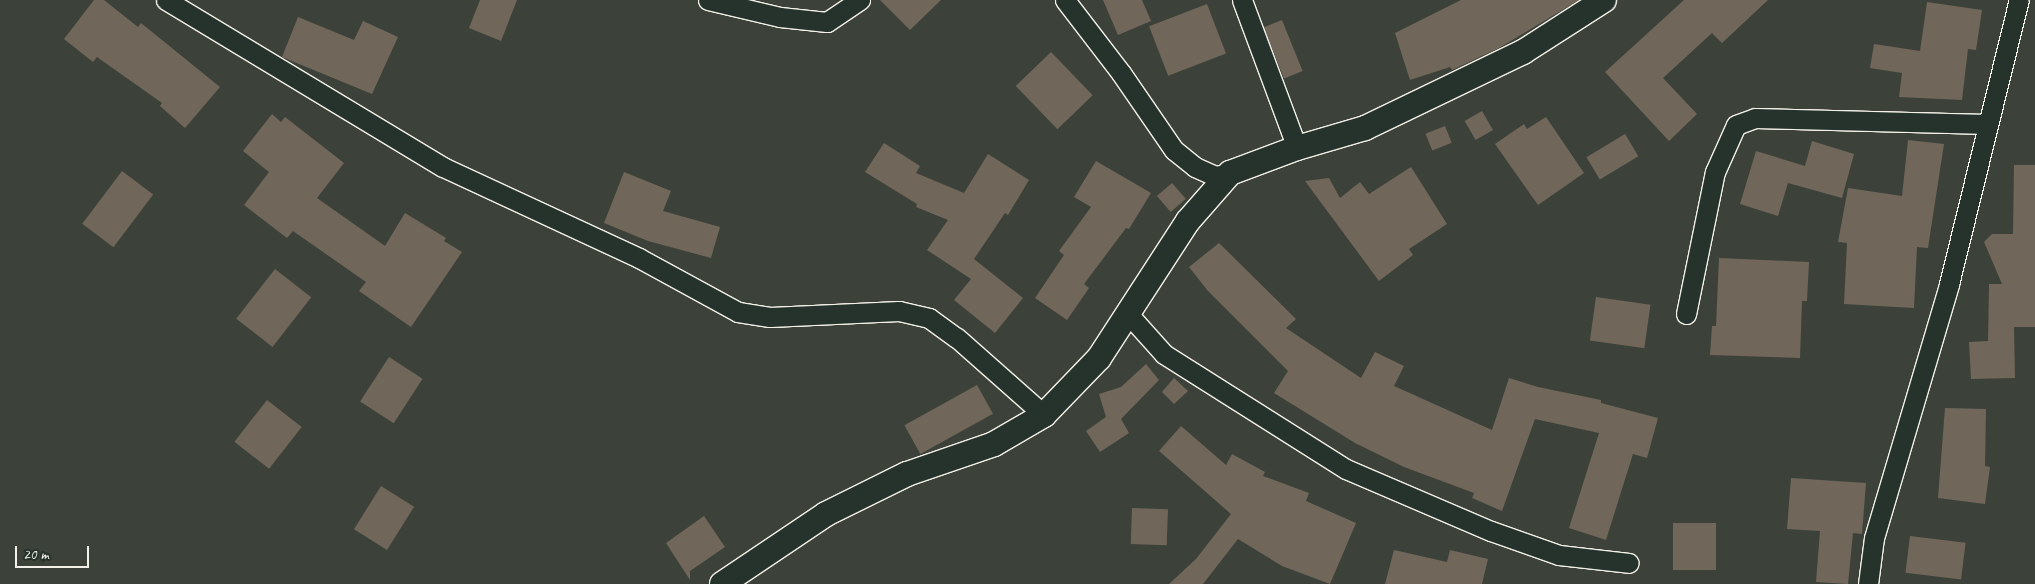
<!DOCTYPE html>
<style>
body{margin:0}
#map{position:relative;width:2035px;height:584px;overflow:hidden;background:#3c423a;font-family:Caveat,sans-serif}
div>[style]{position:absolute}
.building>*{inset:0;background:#71665a;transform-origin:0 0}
.roads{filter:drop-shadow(1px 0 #f4f1e8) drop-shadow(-1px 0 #f4f1e8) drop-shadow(0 1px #f4f1e8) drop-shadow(0 -1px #f4f1e8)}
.minor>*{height:19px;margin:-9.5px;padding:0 9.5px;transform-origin:9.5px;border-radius:9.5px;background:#26332d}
.tertiary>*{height:24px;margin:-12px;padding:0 12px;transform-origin:12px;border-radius:12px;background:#26332d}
span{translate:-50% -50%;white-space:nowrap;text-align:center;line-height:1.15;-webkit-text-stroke:4px #26332d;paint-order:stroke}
.scale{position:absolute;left:15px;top:546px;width:74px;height:22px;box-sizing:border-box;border:2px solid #f4f1e8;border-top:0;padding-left:6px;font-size:15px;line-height:18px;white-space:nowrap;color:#f4f1e8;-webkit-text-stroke:4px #26332d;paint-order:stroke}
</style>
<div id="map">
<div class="building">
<i style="clip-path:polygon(94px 0,104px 0,138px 27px,141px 23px,220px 87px,185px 128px,160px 106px,162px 103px,97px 57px,93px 62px,64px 39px)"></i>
<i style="clip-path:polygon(480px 0,517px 0,501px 41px,469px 28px)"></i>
<i style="clip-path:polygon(880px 0,941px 0,910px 30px)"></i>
<i style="clip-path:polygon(1103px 0,1142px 0,1151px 21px,1118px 35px)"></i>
<i style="clip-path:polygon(1461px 0,1579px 0,1499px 48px,1452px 70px,1450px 67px,1410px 80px,1395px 33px)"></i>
<i style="clip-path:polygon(1684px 0,1768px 0,1722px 43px,1712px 33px,1663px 78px,1697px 114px,1669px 141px,1605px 72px)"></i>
<i style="clip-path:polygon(1927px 2px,1982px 10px,1976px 50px,1968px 49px,1962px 100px,1899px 97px,1902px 73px,1870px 68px,1874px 44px,1920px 51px)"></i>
<i style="left:1207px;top:4px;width:53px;height:62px;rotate:69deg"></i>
<i style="clip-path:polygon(298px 17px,354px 40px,363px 21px,398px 37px,372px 94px,282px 57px)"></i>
<i style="left:1282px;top:20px;width:55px;height:20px;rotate:68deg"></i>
<i style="left:1051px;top:52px;width:60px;height:49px;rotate:46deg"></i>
<i style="left:1482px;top:111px;width:22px;height:20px;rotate:60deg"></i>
<i style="clip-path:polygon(272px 114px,281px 122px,285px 117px,344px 163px,317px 198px,385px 246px,405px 213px,446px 238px,444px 241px,462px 252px,411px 327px,359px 291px,366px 282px,293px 231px,287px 238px,244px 205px,269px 172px,243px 151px)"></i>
<i style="clip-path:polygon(1546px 117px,1584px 173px,1538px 205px,1495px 144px,1524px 124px,1527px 129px)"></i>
<i style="left:1445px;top:126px;width:18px;height:21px;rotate:68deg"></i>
<i style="left:1625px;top:134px;width:26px;height:45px;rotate:59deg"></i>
<i style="clip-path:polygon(1908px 140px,1944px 144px,1928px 248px,1917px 247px,1914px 308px,1844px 304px,1847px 243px,1838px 242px,1848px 188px,1902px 196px)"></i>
<i style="clip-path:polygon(1812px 141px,1854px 154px,1842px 198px,1788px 183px,1778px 216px,1740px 204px,1756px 151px,1805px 166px)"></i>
<i style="clip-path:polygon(884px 143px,920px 166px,916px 173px,964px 193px,988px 154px,1029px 180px,1008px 215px,1005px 213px,974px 259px,1023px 298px,995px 333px,954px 300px,971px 279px,927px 250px,948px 220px,916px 207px,917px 204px,865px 172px)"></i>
<i style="clip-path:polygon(1096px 161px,1151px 193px,1129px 229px,1126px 228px,1084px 284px,1089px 288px,1067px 320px,1035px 298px,1064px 255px,1059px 251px,1091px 207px,1074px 197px)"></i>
<i style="clip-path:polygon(2014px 165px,2035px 165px,2035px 327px,2014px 327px,2015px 378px,1971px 379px,1969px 342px,1988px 341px,1989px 284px,2002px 284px,1984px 242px,1992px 234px,2013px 234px)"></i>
<i style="clip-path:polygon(1411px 167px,1447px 224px,1409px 249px,1413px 255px,1379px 281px,1305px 181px,1329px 178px,1340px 198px,1360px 182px,1369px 194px)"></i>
<i style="left:122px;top:171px;width:39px;height:66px;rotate:37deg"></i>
<i style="clip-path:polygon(624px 172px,671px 191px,663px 211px,720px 227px,711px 258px,648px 241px,604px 223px)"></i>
<i style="left:1172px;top:183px;width:21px;height:20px;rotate:49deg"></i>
<i style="clip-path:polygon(1219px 243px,1296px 319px,1286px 328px,1361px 378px,1375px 352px,1404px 366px,1394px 386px,1492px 430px,1509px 378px,1538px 387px,1601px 400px,1601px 403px,1658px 418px,1647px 458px,1633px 454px,1606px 540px,1569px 528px,1599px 433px,1535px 419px,1502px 511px,1472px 498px,1474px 493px,1404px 467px,1355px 443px,1274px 393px,1288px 371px,1208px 291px,1189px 267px)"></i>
<i style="clip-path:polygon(1719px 258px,1809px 262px,1807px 301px,1802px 301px,1800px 358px,1710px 355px,1712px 326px,1716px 326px)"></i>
<i style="left:275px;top:269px;width:46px;height:63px;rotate:38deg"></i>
<i style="left:1596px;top:297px;width:55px;height:44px;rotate:8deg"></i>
<i style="left:389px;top:357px;width:40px;height:53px;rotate:33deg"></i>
<i style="clip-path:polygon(1146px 364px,1159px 380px,1121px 419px,1129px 433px,1100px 452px,1086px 431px,1106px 417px,1099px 394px,1121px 387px)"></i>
<i style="clip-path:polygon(1174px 378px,1188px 391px,1174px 404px,1162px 392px)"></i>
<i style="left:977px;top:385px;width:33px;height:83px;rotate:61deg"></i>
<i style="left:267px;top:400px;width:44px;height:53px;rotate:38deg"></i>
<i style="clip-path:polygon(1945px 408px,1986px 409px,1985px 466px,1990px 467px,1985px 504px,1938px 498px)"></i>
<i style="clip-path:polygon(1181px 426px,1226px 465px,1232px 454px,1265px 472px,1263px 476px,1309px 493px,1306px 501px,1356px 523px,1330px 584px,1282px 566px,1238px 539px,1203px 584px,1169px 584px,1196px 559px,1231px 514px,1159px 451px)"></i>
<i style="clip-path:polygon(1791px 478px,1866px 483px,1862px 534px,1853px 533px,1848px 584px,1816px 582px,1820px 531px,1787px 529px)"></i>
<i style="left:381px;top:486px;width:39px;height:51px;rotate:32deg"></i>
<i style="left:1132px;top:508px;width:36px;height:36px;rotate:2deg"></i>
<i style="clip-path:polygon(704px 516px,725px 547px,690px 571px,690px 580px,666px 543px)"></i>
<i style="left:1716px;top:523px;width:47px;height:43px;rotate:90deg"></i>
<i style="left:1910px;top:536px;width:56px;height:37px;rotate:7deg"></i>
<i style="clip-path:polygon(1394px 550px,1447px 562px,1450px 550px,1488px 559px,1482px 584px,1385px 584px)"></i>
</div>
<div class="roads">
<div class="minor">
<i style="left:166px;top:0;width:323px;rotate:31.1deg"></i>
<i style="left:443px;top:167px;width:216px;rotate:24.9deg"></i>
<i style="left:639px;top:258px;width:113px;rotate:28.6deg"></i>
<i style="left:738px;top:312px;width:32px;rotate:9deg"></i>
<i style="left:770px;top:317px;width:129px;rotate:-2.7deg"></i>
<i style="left:899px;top:311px;width:31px;rotate:13deg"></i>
<i style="left:929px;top:318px;width:34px;rotate:36deg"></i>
<i style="left:957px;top:338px;width:116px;rotate:41.5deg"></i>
<i style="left:708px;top:0;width:74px;rotate:13.3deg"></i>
<i style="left:780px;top:17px;width:47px;rotate:6.1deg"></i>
<i style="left:827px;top:22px;width:40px;rotate:-34deg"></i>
<i style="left:1065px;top:0;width:92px;rotate:52.5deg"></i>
<i style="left:1121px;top:73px;width:93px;rotate:55.5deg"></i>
<i style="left:1174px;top:150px;width:27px;rotate:39deg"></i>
<i style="left:1195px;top:167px;width:22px;rotate:24deg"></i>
<i style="left:1215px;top:176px;width:15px;rotate:-11deg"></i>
<i style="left:1242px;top:0;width:158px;rotate:69.6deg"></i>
<i style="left:1686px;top:314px;width:145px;rotate:-78.5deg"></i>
<i style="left:1715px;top:172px;width:51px;rotate:-65.9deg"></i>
<i style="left:1736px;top:125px;width:20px;rotate:-20deg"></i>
<i style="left:1755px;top:118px;width:233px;rotate:1.5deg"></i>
<i style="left:1129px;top:315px;width:52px;rotate:48.1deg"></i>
<i style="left:1164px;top:354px;width:215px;rotate:32.3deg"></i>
<i style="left:1346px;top:469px;width:158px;rotate:23.2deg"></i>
<i style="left:1491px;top:531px;width:72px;rotate:19.4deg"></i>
<i style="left:1559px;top:555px;width:70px;rotate:6.5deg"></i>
<i style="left:1868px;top:584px;width:46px;rotate:-82.6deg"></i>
<i style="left:1874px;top:538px;width:265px;rotate:-73.5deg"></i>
<i style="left:1949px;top:284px;width:292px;rotate:-76.2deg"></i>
</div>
<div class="tertiary">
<i style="left:722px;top:584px;width:125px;rotate:-33.9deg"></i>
<i style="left:826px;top:514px;width:90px;rotate:-26.3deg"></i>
<i style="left:907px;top:474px;width:92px;rotate:-19deg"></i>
<i style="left:994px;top:444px;width:58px;rotate:-30.1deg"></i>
<i style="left:1044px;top:415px;width:79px;rotate:-46deg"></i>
<i style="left:1099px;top:358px;width:163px;rotate:-57deg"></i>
<i style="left:1188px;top:221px;width:64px;rotate:-48.8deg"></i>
<i style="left:1230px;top:173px;width:72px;rotate:-20.5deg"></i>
<i style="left:1297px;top:148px;width:71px;rotate:-16.4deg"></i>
<i style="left:1365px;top:128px;width:175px;rotate:-25.7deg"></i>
<i style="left:1523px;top:52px;width:96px;rotate:-32.7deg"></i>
</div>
</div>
<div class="scale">20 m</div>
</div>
